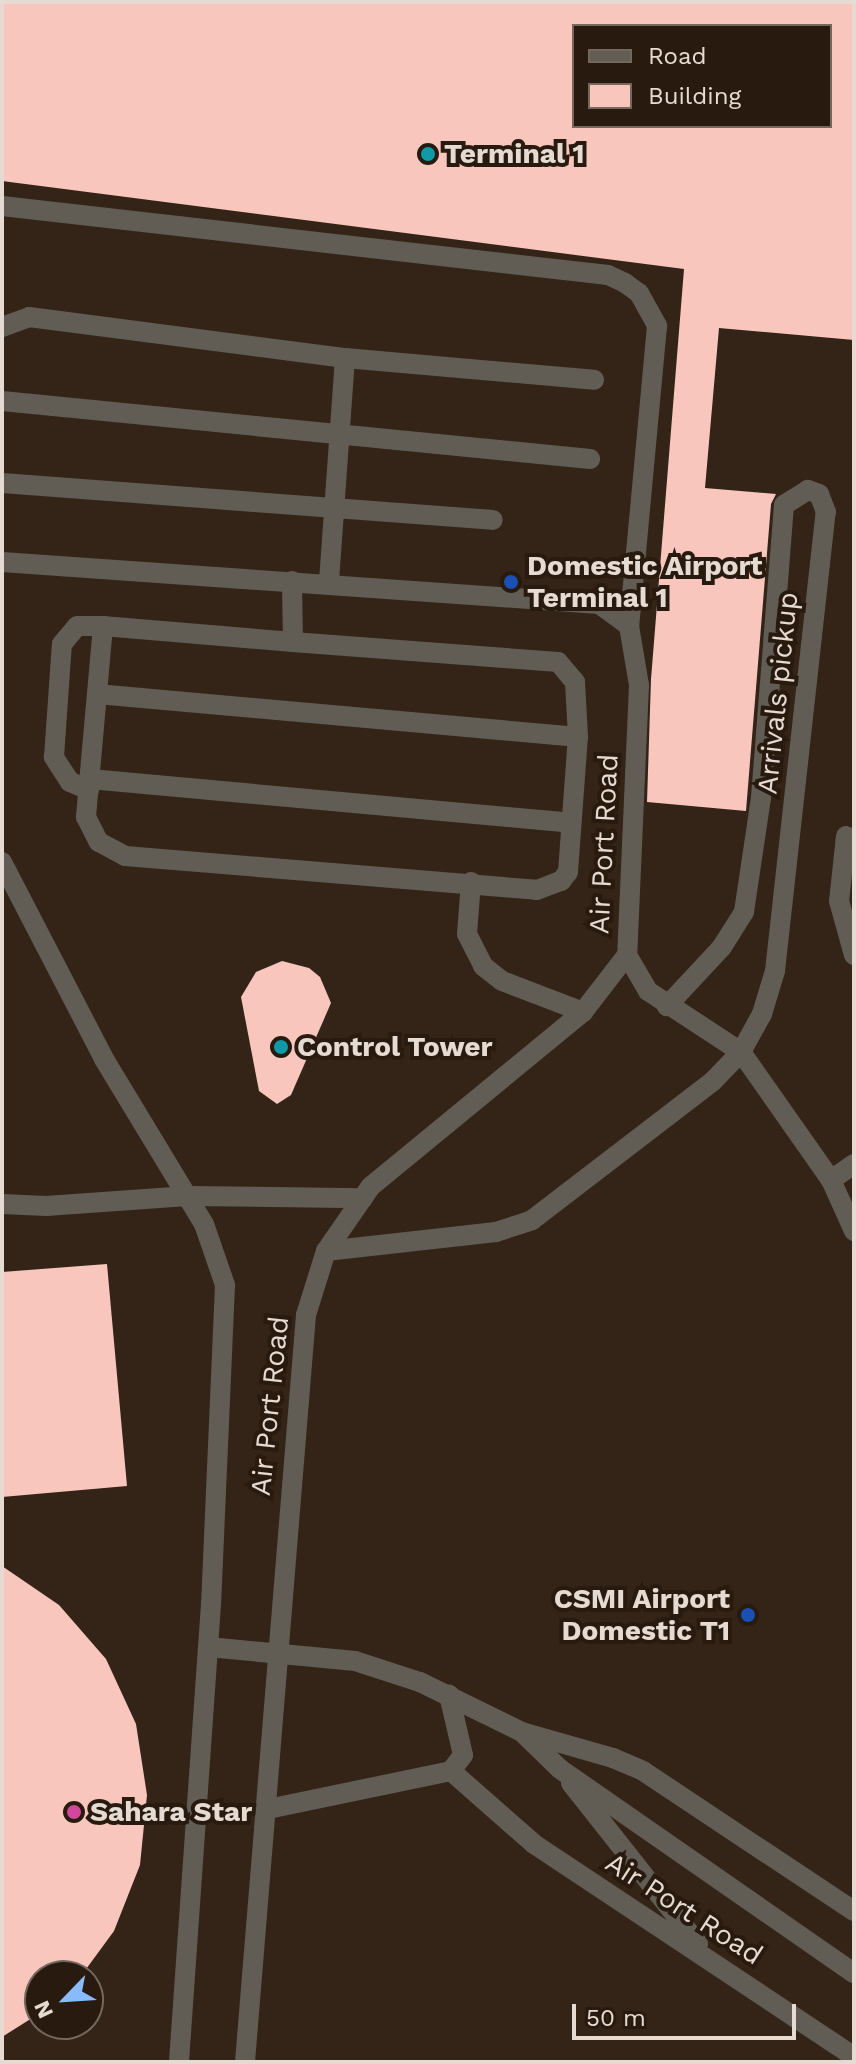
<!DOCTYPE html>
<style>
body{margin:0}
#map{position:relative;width:856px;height:2064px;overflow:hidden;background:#332417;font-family:"Work Sans",sans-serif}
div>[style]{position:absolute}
.building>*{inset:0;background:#f8c6bd}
.minor>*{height:20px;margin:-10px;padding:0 10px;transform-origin:10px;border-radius:10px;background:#615d55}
.dots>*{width:22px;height:22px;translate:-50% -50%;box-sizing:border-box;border:4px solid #281a0e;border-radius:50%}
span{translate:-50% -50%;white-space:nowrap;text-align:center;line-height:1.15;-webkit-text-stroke:8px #281a0e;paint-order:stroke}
.poi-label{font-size:28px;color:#e5dbd2;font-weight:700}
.left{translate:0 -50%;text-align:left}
.right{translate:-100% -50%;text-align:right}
.street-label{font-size:28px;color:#e5dbd2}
.frame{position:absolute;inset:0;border:4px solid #e5dbd2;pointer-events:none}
.legend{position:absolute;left:572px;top:24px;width:260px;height:104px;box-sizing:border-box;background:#281a0e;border:2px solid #74675c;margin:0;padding:10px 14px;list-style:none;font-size:24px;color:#e5dbd2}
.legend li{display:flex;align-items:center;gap:16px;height:40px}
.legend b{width:40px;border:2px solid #74675c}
.north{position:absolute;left:24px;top:1960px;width:80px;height:80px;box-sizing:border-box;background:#281a0e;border:2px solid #74675c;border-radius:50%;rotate:245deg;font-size:22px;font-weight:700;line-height:32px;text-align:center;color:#e5dbd2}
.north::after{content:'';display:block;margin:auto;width:28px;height:36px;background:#89bafc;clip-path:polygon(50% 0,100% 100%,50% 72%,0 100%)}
.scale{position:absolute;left:572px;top:2004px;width:224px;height:36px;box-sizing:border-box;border:4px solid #e5dbd2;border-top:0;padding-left:10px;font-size:24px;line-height:28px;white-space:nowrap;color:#e5dbd2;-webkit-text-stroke:6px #281a0e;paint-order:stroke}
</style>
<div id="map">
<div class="building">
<i style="clip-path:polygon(evenodd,2px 2px,854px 2px,854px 340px,719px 328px,705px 488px,776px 494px,771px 504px,746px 811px,647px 802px,651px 679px,684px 269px,2px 181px,2px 2px,574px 26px,830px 26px,830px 126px,574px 126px,574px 26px)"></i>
<i style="clip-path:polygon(282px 961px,309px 968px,320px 977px,331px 1003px,291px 1095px,277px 1104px,259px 1091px,241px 997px,256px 972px)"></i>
<i style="clip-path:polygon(107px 1264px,127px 1486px,2px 1497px,2px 1272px)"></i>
<i style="clip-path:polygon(2px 1566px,59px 1605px,106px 1659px,136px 1724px,147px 1795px,140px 1865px,114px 1931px,81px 1976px,40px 1976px,40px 2013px,2px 2037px)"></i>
</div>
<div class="minor">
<i style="left:2px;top:206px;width:610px;rotate:6.5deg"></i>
<i style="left:608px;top:275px;width:19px;rotate:25deg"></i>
<i style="left:625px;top:283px;width:17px;rotate:36deg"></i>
<i style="left:639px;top:293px;width:38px;rotate:61deg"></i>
<i style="left:657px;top:326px;width:301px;rotate:95.3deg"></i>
<i style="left:2px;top:327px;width:29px;rotate:-20deg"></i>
<i style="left:29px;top:317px;width:319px;rotate:7.4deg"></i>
<i style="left:345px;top:358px;width:226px;rotate:94.1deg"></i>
<i style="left:345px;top:358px;width:250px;rotate:5deg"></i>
<i style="left:2px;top:401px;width:591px;rotate:5.63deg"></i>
<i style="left:2px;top:483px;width:492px;rotate:4.3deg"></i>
<i style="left:2px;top:562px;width:598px;rotate:4.02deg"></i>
<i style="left:599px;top:604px;width:37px;rotate:36deg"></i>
<i style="left:629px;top:626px;width:60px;rotate:80.4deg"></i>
<i style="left:639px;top:685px;width:270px;rotate:92.5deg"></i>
<i style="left:627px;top:955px;width:72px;rotate:127.7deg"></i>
<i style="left:583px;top:1012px;width:274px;rotate:140.6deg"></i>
<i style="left:371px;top:1186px;width:79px;rotate:124.7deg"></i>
<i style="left:326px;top:1251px;width:67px;rotate:107.4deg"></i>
<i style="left:306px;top:1315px;width:749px;rotate:94.67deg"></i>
<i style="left:292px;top:581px;width:61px;rotate:89.1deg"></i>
<i style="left:293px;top:642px;width:191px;rotate:-175.2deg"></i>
<i style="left:103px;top:626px;width:192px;rotate:95.1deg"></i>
<i style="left:86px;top:817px;width:28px;rotate:63deg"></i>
<i style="left:99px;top:842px;width:30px;rotate:28deg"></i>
<i style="left:125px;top:856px;width:413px;rotate:4.7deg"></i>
<i style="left:537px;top:890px;width:26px;rotate:-21deg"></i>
<i style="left:561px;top:881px;width:11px;rotate:-52deg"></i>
<i style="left:568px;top:872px;width:135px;rotate:-85.8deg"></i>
<i style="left:578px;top:737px;width:55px;rotate:-93.1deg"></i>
<i style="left:575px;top:682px;width:26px;rotate:-130deg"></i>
<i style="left:558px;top:662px;width:266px;rotate:-175.7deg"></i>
<i style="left:97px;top:694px;width:483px;rotate:5.1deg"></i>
<i style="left:90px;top:779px;width:483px;rotate:5.2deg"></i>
<i style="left:89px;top:790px;width:21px;rotate:-157deg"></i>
<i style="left:70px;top:782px;width:30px;rotate:-123deg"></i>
<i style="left:54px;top:757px;width:113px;rotate:-86deg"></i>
<i style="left:62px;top:644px;width:23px;rotate:-50deg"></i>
<i style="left:77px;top:626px;width:26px"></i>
<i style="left:846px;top:836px;width:65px;rotate:96.1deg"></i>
<i style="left:839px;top:901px;width:56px;rotate:74.5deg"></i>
<i style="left:2px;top:862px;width:222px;rotate:62.6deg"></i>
<i style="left:104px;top:1059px;width:193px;rotate:58.8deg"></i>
<i style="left:204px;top:1224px;width:65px;rotate:71deg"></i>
<i style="left:225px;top:1285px;width:319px;rotate:92.5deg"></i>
<i style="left:211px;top:1604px;width:459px;rotate:94deg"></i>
<i style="left:471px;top:882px;width:52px;rotate:94.4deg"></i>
<i style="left:467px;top:934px;width:36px;rotate:63deg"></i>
<i style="left:483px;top:966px;width:24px;rotate:38deg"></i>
<i style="left:502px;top:981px;width:87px;rotate:20.9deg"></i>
<i style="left:627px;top:955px;width:42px;rotate:59.7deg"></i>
<i style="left:648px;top:991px;width:111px;rotate:33.3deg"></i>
<i style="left:741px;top:1052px;width:156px;rotate:54.9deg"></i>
<i style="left:831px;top:1180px;width:56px;rotate:65.7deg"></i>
<i style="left:831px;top:1180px;width:28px;rotate:-35deg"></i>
<i style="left:2px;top:1204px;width:44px;rotate:2.6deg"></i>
<i style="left:46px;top:1206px;width:142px;rotate:-4deg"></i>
<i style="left:188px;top:1196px;width:175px;rotate:0.7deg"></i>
<i style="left:326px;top:1251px;width:171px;rotate:-6.4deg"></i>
<i style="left:496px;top:1232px;width:38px;rotate:-18deg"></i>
<i style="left:532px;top:1220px;width:228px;rotate:-37.5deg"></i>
<i style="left:713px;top:1081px;width:40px;rotate:-46deg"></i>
<i style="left:741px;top:1052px;width:43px;rotate:-61.1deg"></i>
<i style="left:762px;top:1014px;width:45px;rotate:-73.2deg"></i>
<i style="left:775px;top:971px;width:462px;rotate:-83.7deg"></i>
<i style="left:826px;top:512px;width:19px;rotate:-111deg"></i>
<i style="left:819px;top:494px;width:12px;rotate:-160deg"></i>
<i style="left:808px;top:490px;width:28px;rotate:148deg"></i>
<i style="left:784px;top:505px;width:294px;rotate:94.5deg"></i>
<i style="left:761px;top:798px;width:115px;rotate:98.5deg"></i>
<i style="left:744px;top:912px;width:41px;rotate:122.2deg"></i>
<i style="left:722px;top:947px;width:81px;rotate:133deg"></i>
<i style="left:208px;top:1647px;width:148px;rotate:5.4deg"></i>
<i style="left:355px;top:1661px;width:68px;rotate:17.9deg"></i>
<i style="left:420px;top:1682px;width:114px;rotate:26.1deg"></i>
<i style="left:522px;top:1732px;width:95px;rotate:15.9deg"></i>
<i style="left:613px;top:1758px;width:33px;rotate:23deg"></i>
<i style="left:643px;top:1771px;width:253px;rotate:33.6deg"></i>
<i style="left:524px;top:1734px;width:50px;rotate:44.2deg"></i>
<i style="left:560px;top:1769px;width:358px;rotate:34.8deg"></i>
<i style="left:451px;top:1771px;width:111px;rotate:41.3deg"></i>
<i style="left:534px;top:1844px;width:384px;rotate:33.6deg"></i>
<i style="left:571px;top:1783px;width:205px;rotate:51.7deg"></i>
<i style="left:268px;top:1809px;width:187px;rotate:-11.7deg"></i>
<i style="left:451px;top:1771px;width:20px;rotate:-53deg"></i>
<i style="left:463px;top:1755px;width:62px;rotate:-103.1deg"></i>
</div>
<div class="dots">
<i style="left:428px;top:154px;background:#0f9aa8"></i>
<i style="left:511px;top:582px;background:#1a4fb4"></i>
<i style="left:281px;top:1047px;background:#0f9aa8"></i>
<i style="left:748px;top:1615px;background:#1a4fb4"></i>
<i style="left:74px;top:1812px;background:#d1479c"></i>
</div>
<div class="poi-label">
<span class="left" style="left:444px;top:154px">Terminal 1</span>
<span class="left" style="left:527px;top:582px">Domestic Airport<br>Terminal 1</span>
<span class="left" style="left:297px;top:1047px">Control Tower</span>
<span class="right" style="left:730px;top:1615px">CSMI Airport<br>Domestic T1</span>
<span class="left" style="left:90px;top:1812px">Sahara Star</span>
</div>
<div class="street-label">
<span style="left:778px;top:693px;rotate:-84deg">Arrivals pickup</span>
<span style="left:604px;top:844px;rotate:-87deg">Air Port Road</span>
<span style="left:270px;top:1406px;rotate:-84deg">Air Port Road</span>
<span style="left:684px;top:1909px;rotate:33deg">Air Port Road</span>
</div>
<div class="frame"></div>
<ul class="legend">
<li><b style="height:10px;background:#615d55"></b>Road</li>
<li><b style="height:22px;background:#f8c6bd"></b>Building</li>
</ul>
<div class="north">N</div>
<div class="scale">50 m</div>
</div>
